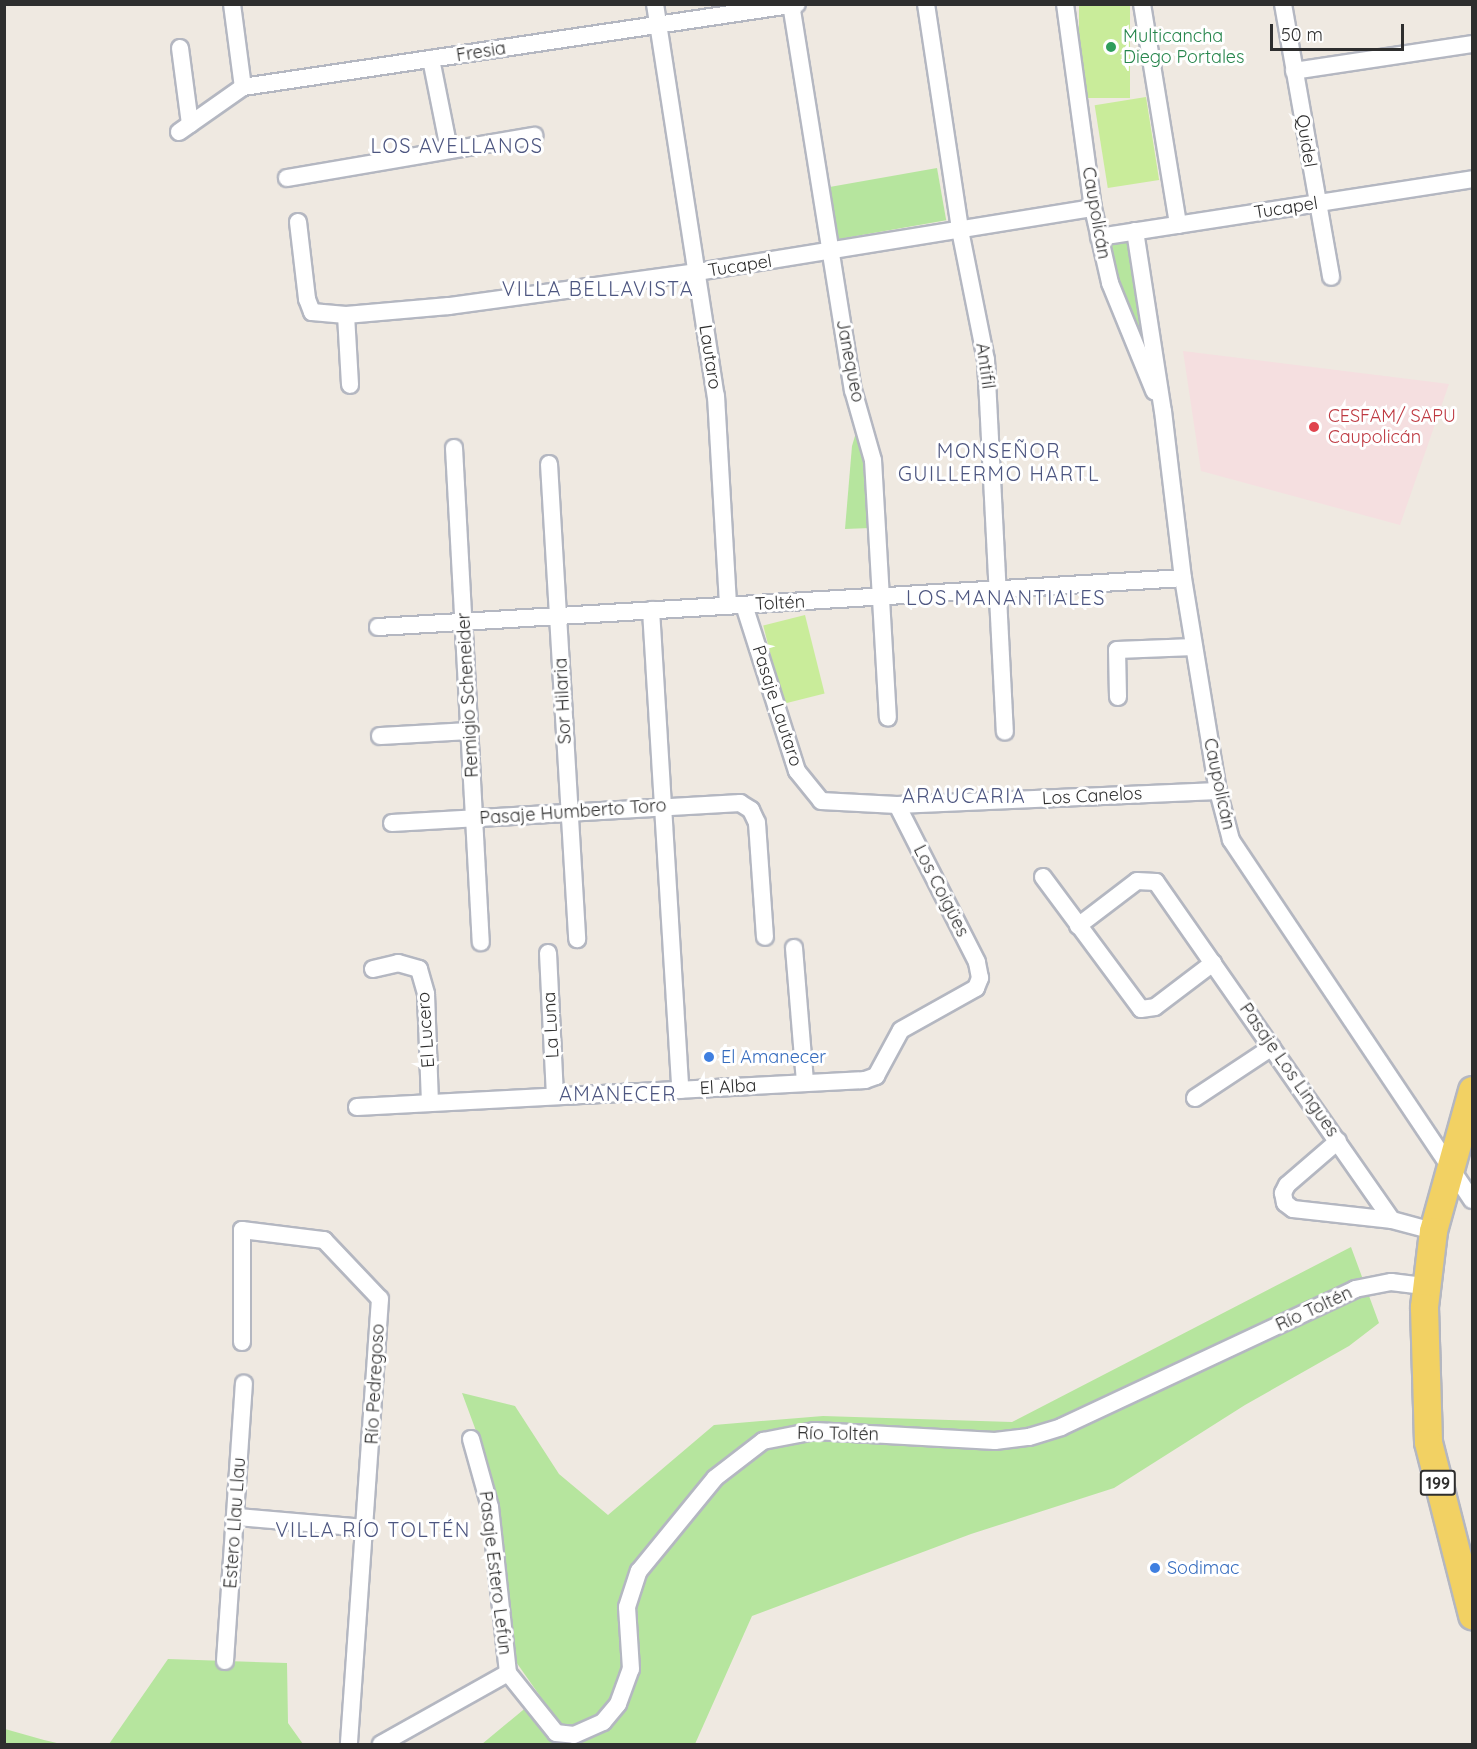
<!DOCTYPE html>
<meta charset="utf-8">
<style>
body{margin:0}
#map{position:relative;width:1477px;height:1749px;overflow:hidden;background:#efe9e1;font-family:Quicksand,sans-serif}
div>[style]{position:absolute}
.medical>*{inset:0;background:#f5dfe0}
.green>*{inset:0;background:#b6e59e;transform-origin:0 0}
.pitch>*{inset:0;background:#c9ec9a;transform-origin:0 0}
.roads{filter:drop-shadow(2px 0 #b4b7c1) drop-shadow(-2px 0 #b4b7c1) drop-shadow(0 2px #b4b7c1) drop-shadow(0 -2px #b4b7c1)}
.minor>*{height:16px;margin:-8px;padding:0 8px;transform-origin:8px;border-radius:8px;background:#fff}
.primary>*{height:27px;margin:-13.5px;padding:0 13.5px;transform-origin:13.5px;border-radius:13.5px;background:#f2d163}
.dots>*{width:16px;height:16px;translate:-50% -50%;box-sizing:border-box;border:3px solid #fff;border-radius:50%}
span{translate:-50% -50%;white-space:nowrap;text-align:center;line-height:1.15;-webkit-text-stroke:6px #fff;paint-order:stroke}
.shield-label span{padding:2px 4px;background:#fff;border:2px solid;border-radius:4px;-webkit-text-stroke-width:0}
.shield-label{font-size:16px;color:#2e2e2e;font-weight:700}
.leisure-label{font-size:18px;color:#27864d}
.left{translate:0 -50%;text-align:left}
.street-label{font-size:18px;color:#2e2e2e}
.health-label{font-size:18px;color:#be3a42}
.shop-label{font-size:18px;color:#366cbe}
.neighbourhood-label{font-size:20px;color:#4d5680;letter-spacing:1.5px}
.frame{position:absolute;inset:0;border:6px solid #2e2e2e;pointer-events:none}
.scale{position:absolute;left:1270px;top:24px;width:134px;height:27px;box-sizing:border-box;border:3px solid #2e2e2e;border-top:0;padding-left:8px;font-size:18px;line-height:21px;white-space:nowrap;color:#2e2e2e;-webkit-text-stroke:4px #fff;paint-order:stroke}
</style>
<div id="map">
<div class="medical">
<i style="clip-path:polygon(1183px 351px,1449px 384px,1400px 525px,1201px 471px)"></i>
</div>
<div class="green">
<i style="left:937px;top:168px;width:53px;height:109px;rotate:80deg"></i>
<i style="clip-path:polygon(1130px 241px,1152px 365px,1124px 306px,1110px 245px)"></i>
<i style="clip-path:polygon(861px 434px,866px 450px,870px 528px,845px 529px,852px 446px,855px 436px)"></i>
<i style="clip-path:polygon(1351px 1247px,1379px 1323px,1349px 1346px,1245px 1405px,1114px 1488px,971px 1534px,752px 1616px,695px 1744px,482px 1744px,540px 1696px,507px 1649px,479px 1439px,462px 1393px,515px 1406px,559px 1474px,608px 1515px,714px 1425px,823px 1416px,1012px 1422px)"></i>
<i style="clip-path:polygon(168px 1659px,287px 1663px,288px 1723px,303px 1744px,109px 1744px)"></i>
<i style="clip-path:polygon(5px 1729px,44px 1740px,61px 1744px,5px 1744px)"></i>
</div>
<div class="pitch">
<i style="left:1079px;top:5px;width:51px;height:93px"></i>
<i style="left:1146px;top:97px;width:84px;height:52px;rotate:81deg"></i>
<i style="left:805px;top:615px;width:81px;height:43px;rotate:76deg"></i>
</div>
<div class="roads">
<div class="minor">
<i style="left:232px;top:4px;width:84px;rotate:82.5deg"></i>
<i style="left:655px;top:4px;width:397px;rotate:81.2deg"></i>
<i style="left:716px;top:396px;width:210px;rotate:86.7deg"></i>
<i style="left:791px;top:4px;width:391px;rotate:80.9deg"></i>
<i style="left:853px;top:390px;width:73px;rotate:74.1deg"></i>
<i style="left:873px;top:460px;width:258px;rotate:86.7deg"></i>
<i style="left:926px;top:4px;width:229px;rotate:81.4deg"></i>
<i style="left:960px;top:230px;width:133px;rotate:78.7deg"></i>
<i style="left:986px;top:360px;width:372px;rotate:87.1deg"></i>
<i style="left:1065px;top:4px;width:206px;rotate:82.2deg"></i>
<i style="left:1093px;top:208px;width:77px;rotate:77.2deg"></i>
<i style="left:1110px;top:283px;width:117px;rotate:67.8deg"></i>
<i style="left:1142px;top:4px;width:224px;rotate:80.7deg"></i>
<i style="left:1283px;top:4px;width:277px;rotate:80deg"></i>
<i style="left:180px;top:48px;width:77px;rotate:82.5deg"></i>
<i style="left:431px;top:59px;width:92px;rotate:78.7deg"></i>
<i style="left:1294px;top:71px;width:180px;rotate:-8.6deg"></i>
<i style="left:179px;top:132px;width:78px;rotate:-35.1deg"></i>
<i style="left:243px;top:87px;width:560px;rotate:-8.52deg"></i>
<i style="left:287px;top:178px;width:251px;rotate:-9.7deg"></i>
<i style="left:298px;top:222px;width:78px;rotate:83.3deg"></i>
<i style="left:307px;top:299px;width:14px;rotate:69deg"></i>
<i style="left:312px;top:312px;width:34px;rotate:5deg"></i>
<i style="left:346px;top:315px;width:103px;rotate:-5deg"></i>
<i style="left:449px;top:306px;width:250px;rotate:-7.8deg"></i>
<i style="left:697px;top:272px;width:401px;rotate:-9.2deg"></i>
<i style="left:1135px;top:231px;width:182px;rotate:81.2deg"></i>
<i style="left:1163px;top:411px;width:168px;rotate:83.2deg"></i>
<i style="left:1183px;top:578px;width:216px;rotate:80.7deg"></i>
<i style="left:1218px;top:791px;width:51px;rotate:75.1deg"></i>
<i style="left:1231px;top:840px;width:433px;rotate:56.2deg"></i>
<i style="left:1099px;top:237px;width:377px;rotate:-8.8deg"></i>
<i style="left:346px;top:315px;width:70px;rotate:86.7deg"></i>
<i style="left:454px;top:448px;width:495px;rotate:86.9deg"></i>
<i style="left:549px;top:464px;width:476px;rotate:86.6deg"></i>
<i style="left:744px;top:605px;width:174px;rotate:72.3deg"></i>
<i style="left:797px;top:771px;width:38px;rotate:51deg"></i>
<i style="left:821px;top:801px;width:76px;rotate:3deg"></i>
<i style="left:897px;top:805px;width:321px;rotate:-2.5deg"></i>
<i style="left:651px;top:610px;width:481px;rotate:86.5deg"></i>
<i style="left:378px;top:627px;width:806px;rotate:-3.48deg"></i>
<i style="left:1118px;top:697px;width:47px;rotate:-91.2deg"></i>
<i style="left:1117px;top:650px;width:77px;rotate:-2.2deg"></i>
<i style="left:380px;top:736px;width:90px;rotate:-3.2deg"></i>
<i style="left:392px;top:823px;width:349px;rotate:-3.3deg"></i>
<i style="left:740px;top:803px;width:13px;rotate:32deg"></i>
<i style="left:751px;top:810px;width:14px;rotate:65deg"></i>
<i style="left:757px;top:823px;width:114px;rotate:86deg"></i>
<i style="left:1043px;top:877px;width:164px;rotate:53.4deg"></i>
<i style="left:1141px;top:1009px;width:14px;rotate:-8deg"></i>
<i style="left:1155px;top:1007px;width:73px;rotate:-37.2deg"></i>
<i style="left:1078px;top:926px;width:74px;rotate:-37.3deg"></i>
<i style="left:1137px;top:881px;width:19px;rotate:3deg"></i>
<i style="left:1156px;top:882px;width:412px;rotate:55.1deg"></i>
<i style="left:1392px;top:1220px;width:42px;rotate:15deg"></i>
<i style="left:794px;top:948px;width:135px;rotate:85.3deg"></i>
<i style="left:548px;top:953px;width:143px;rotate:87.2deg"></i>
<i style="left:373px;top:969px;width:26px;rotate:-13deg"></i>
<i style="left:398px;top:963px;width:22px;rotate:16deg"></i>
<i style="left:419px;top:969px;width:26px;rotate:74deg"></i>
<i style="left:426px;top:994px;width:109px;rotate:87.9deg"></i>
<i style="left:1195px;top:1098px;width:92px;rotate:-33.5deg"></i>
<i style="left:357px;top:1107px;width:509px;rotate:-3.04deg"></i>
<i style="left:865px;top:1080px;width:12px;rotate:-20deg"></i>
<i style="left:876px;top:1076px;width:52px;rotate:-61.5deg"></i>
<i style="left:901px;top:1030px;width:86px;rotate:-29.2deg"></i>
<i style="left:976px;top:988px;width:11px;rotate:-68deg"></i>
<i style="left:980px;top:978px;width:16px;rotate:-101deg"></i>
<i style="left:977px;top:962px;width:176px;rotate:-117deg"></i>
<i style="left:1338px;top:1141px;width:67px;rotate:139.2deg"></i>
<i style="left:1287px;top:1185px;width:9px;rotate:117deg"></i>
<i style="left:1283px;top:1193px;width:10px;rotate:79deg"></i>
<i style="left:1285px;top:1203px;width:10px;rotate:37deg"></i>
<i style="left:1293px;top:1209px;width:100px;rotate:6.3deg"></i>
<i style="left:242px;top:1342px;width:112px;rotate:-90deg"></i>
<i style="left:242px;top:1230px;width:83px;rotate:7deg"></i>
<i style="left:324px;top:1240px;width:81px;rotate:46.5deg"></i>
<i style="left:380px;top:1299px;width:446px;rotate:94deg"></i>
<i style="left:471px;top:1439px;width:71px;rotate:74.4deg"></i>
<i style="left:490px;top:1507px;width:167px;rotate:83.8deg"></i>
<i style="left:237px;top:1517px;width:129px;rotate:4.9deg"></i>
<i style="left:225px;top:1661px;width:278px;rotate:-86.1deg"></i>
<i style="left:508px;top:1673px;width:77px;rotate:51.3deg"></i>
<i style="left:556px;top:1733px;width:18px;rotate:6deg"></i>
<i style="left:574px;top:1735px;width:32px;rotate:-24deg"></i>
<i style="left:603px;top:1722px;width:23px;rotate:-50deg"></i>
<i style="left:618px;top:1704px;width:37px;rotate:-70deg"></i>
<i style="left:631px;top:1669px;width:62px;rotate:-93.7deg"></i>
<i style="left:627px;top:1607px;width:38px;rotate:-72deg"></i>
<i style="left:639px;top:1571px;width:120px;rotate:-50.7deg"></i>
<i style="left:715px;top:1478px;width:61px;rotate:-37.6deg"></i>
<i style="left:763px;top:1441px;width:53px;rotate:-10.9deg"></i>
<i style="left:815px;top:1431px;width:180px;rotate:3.2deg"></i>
<i style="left:995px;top:1441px;width:34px;rotate:-7deg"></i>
<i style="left:1029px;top:1437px;width:34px;rotate:-17deg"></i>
<i style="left:1061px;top:1427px;width:325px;rotate:-25.1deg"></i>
<i style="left:1355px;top:1289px;width:37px;rotate:-11deg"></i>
<i style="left:1391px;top:1282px;width:33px;rotate:7deg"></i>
<i style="left:381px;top:1744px;width:145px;rotate:-29.2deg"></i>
</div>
<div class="primary">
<i style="left:1472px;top:1090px;width:146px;rotate:105.5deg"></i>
<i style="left:1433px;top:1231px;width:77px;rotate:96.8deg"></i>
<i style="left:1424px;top:1307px;width:135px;rotate:88.3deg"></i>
<i style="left:1428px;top:1442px;width:179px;rotate:75.7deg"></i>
</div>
</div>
<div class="dots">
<i style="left:1111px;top:47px;background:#2e9e5b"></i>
<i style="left:1314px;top:427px;background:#e0444e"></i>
<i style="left:709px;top:1057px;background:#3f7fe0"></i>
<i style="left:1155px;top:1568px;background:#3f7fe0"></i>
</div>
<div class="shield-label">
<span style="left:1438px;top:1483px">199</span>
</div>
<div class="leisure-label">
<span class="left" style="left:1123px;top:47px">Multicancha<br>Diego Portales</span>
</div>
<div class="street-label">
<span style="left:481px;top:52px;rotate:-9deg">Fresia</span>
<span style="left:1306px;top:141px;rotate:81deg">Quidel</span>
<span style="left:1286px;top:208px;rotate:-9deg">Tucapel</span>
<span style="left:1096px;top:213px;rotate:80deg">Caupolicán</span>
<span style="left:740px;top:266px;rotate:-9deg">Tucapel</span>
<span style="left:710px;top:357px;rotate:81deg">Lautaro</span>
<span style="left:850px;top:361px;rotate:79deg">Janequeo</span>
<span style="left:985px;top:366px;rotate:82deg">Antifil</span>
<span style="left:780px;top:603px;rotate:-3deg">Toltén</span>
<span style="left:468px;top:695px;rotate:-93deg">Remigio Scheneider</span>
<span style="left:563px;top:701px;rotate:-93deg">Sor Hilaria</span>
<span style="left:777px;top:706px;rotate:72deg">Pasaje Lautaro</span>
<span style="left:1219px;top:784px;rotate:78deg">Caupolicán</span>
<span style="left:1092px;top:796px;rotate:-3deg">Los Canelos</span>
<span style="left:573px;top:812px;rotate:-4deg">Pasaje Humberto Toro</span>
<span style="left:941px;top:891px;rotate:63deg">Los Coigües</span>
<span style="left:551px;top:1025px;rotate:-93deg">La Luna</span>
<span style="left:426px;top:1030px;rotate:-94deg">El Lucero</span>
<span style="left:1289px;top:1070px;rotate:55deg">Pasaje Los Lingues</span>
<span style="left:728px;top:1087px;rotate:-3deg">El Alba</span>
<span style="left:1314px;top:1309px;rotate:-25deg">Río Toltén</span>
<span style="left:375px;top:1384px;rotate:-87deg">Río Pedregoso</span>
<span style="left:838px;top:1434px;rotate:1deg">Río Toltén</span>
<span style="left:235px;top:1523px;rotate:-86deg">Estero Llau Llau</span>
<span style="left:495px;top:1573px;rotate:83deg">Pasaje Estero Lefún</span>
</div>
<div class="health-label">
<span class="left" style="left:1328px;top:427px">CESFAM/ SAPU<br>Caupolicán</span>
</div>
<div class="shop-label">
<span class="left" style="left:721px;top:1057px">El Amanecer</span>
<span class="left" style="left:1167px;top:1568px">Sodimac</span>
</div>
<div class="neighbourhood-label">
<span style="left:457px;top:145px">LOS AVELLANOS</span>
<span style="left:598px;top:288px">VILLA BELLAVISTA</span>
<span style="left:999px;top:462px">MONSEÑOR<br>GUILLERMO HARTL</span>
<span style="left:1006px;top:597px">LOS MANANTIALES</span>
<span style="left:964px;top:795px">ARAUCARIA</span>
<span style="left:618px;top:1093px">AMANECER</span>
<span style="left:373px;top:1529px">VILLA RÍO TOLTÉN</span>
</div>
<div class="frame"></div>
<div class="scale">50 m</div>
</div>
